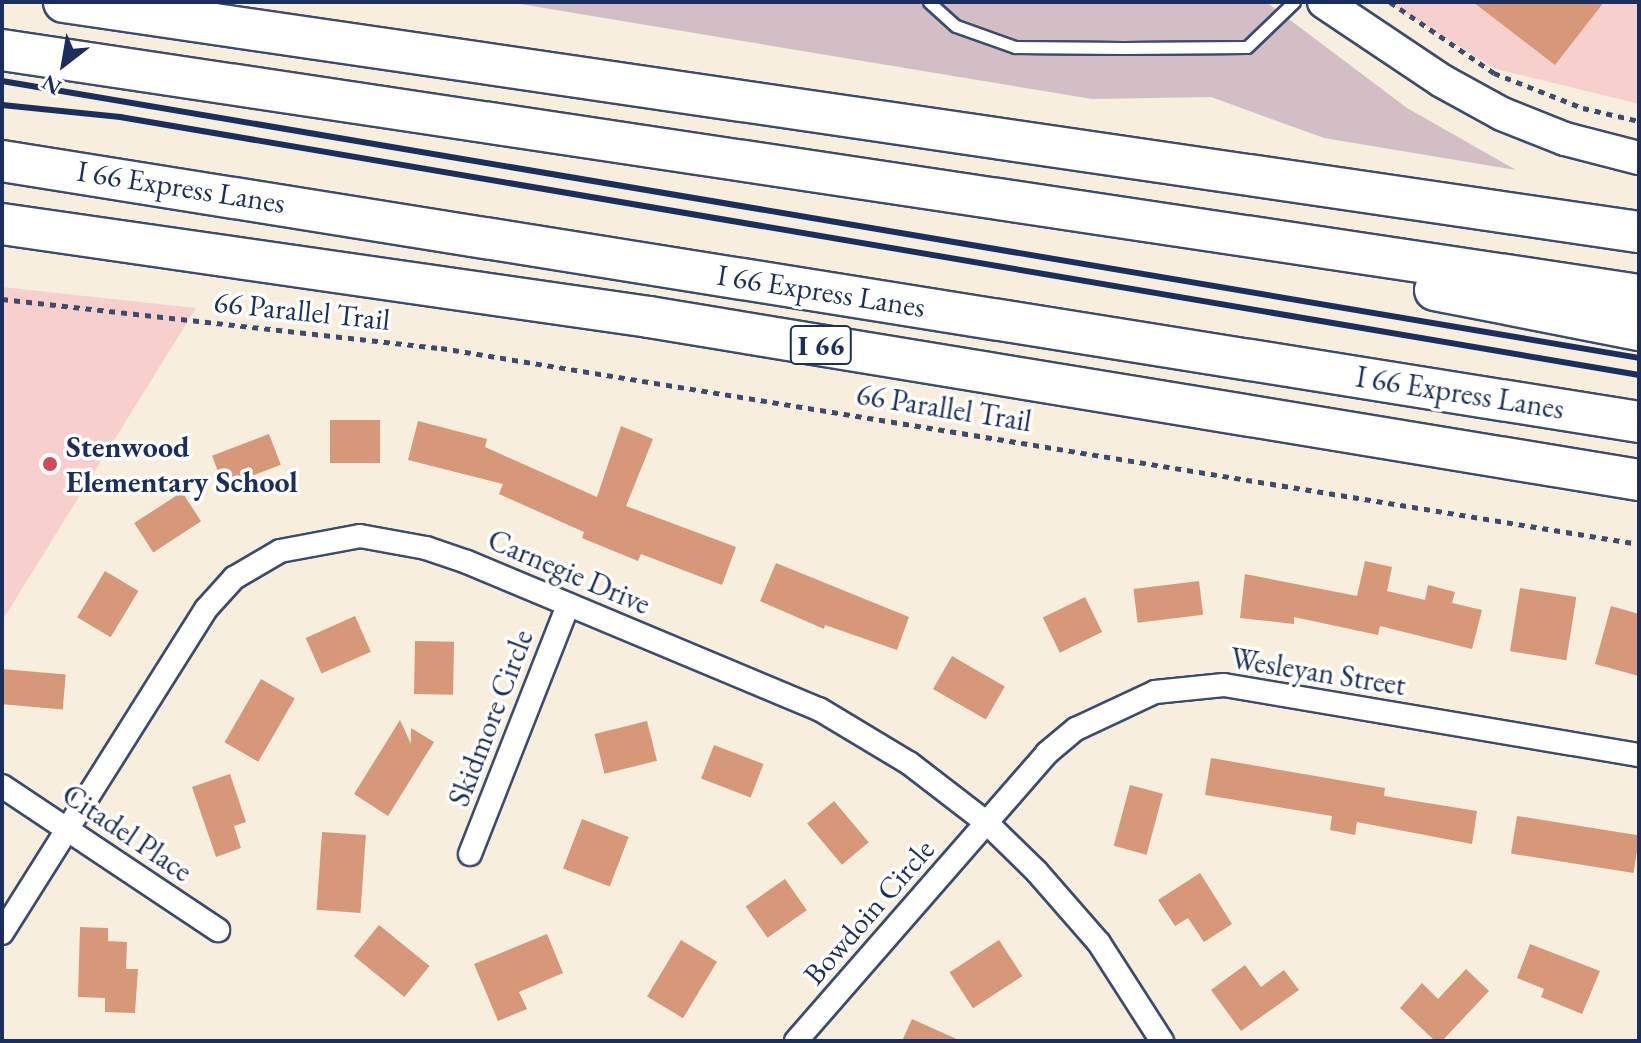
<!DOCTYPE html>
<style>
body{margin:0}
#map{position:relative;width:1641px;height:1043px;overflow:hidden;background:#f7eedd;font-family:"EB Garamond",serif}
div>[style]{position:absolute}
.built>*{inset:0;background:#f7d0ce}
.industrial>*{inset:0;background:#d2bec4}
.building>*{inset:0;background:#d79879;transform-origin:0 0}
.path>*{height:5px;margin-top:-2.5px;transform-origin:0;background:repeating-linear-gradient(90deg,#3c4c71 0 6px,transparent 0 12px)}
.roads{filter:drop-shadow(2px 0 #3c4c71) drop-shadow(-2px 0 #3c4c71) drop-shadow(0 2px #3c4c71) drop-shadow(0 -2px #3c4c71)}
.lane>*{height:11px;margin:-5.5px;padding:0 5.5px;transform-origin:5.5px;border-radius:5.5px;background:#fff}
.street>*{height:22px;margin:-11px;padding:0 11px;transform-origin:11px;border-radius:11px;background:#fff}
.secondary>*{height:32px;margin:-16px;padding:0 16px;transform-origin:16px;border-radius:16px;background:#fff}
.highway>*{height:40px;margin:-20px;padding:0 20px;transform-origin:20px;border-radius:20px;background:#fff}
.rail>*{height:6px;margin:-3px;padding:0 3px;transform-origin:3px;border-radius:3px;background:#1b2f5e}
.dots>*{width:22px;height:22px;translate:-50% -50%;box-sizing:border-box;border:4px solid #fff;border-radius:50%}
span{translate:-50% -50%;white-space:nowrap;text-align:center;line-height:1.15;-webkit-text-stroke:7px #fff;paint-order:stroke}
.shield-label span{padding:2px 6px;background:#fff;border:2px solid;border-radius:6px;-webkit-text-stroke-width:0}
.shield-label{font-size:28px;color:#1b2f5e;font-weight:700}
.street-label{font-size:30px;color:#1b2f5e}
.poi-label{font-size:30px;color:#1b2f5e;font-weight:700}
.left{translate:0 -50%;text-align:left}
.frame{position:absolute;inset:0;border:4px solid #1b2f5e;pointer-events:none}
.north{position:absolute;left:24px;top:24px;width:80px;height:80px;-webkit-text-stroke:6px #fff;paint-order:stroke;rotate:211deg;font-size:22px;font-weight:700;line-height:32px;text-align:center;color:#1b2f5e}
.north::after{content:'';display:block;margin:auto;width:28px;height:36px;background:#1b2f5e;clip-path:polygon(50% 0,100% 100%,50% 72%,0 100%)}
</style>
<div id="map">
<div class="built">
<i style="clip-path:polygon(1387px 2px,1639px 2px,1639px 104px,1496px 69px)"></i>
<i style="clip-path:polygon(2px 287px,196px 308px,2px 621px)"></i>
</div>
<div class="industrial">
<i style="clip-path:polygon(508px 2px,1266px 2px,1407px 108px,1516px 170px,1324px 138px,1211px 97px,1092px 99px)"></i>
</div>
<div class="building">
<i style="clip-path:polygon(1473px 2px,1604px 2px,1555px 65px)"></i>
<i style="left:330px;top:420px;width:50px;height:43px"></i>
<i style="clip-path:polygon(418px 421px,487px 439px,485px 447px,597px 497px,621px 426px,653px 439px,626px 506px,736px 547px,722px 585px,641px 554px,638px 561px,582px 538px,584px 532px,499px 494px,503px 484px,408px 460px)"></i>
<i style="left:269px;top:434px;width:33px;height:61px;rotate:69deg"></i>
<i style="left:182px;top:492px;width:35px;height:57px;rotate:57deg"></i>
<i style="clip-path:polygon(1365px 561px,1392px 567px,1387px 591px,1425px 600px,1428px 585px,1455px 592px,1452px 603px,1482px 610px,1472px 649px,1380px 626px,1378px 635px,1294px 617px,1294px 624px,1240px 618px,1245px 574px,1357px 596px)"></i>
<i style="clip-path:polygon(776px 563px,909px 617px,897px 650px,825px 625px,824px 629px,760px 601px)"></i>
<i style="left:105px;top:571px;width:39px;height:54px;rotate:31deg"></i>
<i style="left:1199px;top:581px;width:34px;height:66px;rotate:83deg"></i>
<i style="left:1520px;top:588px;width:57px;height:64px;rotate:9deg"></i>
<i style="left:1085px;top:597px;width:39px;height:47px;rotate:64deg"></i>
<i style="clip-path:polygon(1611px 606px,1639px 614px,1639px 676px,1595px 664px)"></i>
<i style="left:355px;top:616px;width:39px;height:54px;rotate:66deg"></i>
<i style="left:415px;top:641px;width:39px;height:53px;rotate:1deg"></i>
<i style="left:952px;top:656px;width:61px;height:38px;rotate:30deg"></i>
<i style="left:2px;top:669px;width:64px;height:35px;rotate:5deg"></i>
<i style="left:261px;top:679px;width:39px;height:73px;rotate:30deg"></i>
<i style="clip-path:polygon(400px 720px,411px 744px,411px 728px,434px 742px,388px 816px,354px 794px)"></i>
<i style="left:647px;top:721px;width:41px;height:54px;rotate:76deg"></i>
<i style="left:714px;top:745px;width:53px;height:36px;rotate:21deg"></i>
<i style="clip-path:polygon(1211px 758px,1385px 788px,1384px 796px,1477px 811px,1472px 844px,1357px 822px,1355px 835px,1330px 830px,1332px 816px,1205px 795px)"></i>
<i style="clip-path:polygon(230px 774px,246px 822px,234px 826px,241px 848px,216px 857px,192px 787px)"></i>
<i style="left:1130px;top:785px;width:34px;height:63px;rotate:15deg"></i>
<i style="left:834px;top:801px;width:54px;height:35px;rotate:50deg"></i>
<i style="left:1517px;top:816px;width:124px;height:38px;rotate:9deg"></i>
<i style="left:582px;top:819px;width:50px;height:53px;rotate:21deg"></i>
<i style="left:322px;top:832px;width:44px;height:78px;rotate:4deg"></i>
<i style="clip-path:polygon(1200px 873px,1232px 924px,1204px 942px,1188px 918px,1175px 926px,1158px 900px)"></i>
<i style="left:785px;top:879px;width:38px;height:48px;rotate:55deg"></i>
<i style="left:379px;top:925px;width:65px;height:40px;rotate:39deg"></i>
<i style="clip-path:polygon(80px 927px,108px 928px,108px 941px,127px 942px,126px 969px,138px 969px,135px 1013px,105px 1012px,105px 998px,78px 997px)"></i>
<i style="clip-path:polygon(547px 934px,563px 973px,519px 992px,527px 1009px,498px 1021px,474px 964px)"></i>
<i style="left:681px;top:940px;width:42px;height:66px;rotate:31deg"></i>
<i style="left:999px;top:940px;width:43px;height:59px;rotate:57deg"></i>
<i style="clip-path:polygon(1530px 944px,1600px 971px,1582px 1014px,1541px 997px,1544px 989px,1517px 978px)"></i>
<i style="clip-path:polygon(1245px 965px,1261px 987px,1284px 970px,1299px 990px,1241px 1031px,1211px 990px)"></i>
<i style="clip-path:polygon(1466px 969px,1489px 991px,1442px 1041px,1435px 1041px,1400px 1008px,1422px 983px,1438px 999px)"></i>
<i style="clip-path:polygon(912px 1019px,961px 1041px,902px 1041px)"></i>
</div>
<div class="path">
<i style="left:1390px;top:2px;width:126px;rotate:34.3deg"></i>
<i style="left:1494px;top:73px;width:96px;rotate:21.5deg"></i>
<i style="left:1583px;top:108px;width:57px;rotate:13.1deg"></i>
<i style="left:2px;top:299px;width:442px;rotate:6.4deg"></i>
<i style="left:441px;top:348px;width:1214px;rotate:9.29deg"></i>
</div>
<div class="roads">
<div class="lane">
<i style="left:929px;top:2px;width:36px;rotate:42deg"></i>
<i style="left:956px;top:26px;width:63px;rotate:19.6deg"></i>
<i style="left:1015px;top:47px;width:108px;rotate:0.5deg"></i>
<i style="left:1123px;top:48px;width:124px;rotate:-0.5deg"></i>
<i style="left:1247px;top:47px;width:65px;rotate:-43.8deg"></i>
</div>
<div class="street">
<i style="left:2px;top:786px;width:260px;rotate:33.7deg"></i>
<i style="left:470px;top:854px;width:268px;rotate:-68.5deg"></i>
<i style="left:2px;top:933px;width:383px;rotate:-57.8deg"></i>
<i style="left:206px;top:609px;width:42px;rotate:-47.9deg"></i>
<i style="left:234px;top:578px;width:53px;rotate:-30.4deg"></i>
<i style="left:280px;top:551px;width:81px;rotate:-10.6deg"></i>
<i style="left:360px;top:536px;width:67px;rotate:10.3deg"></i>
<i style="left:426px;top:548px;width:43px;rotate:18.9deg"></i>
<i style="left:467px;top:562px;width:381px;rotate:22.7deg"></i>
<i style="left:819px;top:709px;width:105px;rotate:31deg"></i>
<i style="left:909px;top:763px;width:98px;rotate:37.6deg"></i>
<i style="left:987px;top:823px;width:70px;rotate:44.4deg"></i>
<i style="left:1037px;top:872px;width:94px;rotate:48.9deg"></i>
<i style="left:1099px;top:943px;width:117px;rotate:57.3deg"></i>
<i style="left:796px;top:1041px;width:382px;rotate:-48.9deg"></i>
<i style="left:1047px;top:753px;width:38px;rotate:-40deg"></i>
<i style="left:1076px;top:729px;width:87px;rotate:-25.1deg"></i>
<i style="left:1155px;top:692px;width:69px;rotate:-5.8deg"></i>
<i style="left:1224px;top:685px;width:421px;rotate:9.6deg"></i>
</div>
<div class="secondary">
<i style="left:1324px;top:2px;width:142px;rotate:33.8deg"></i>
<i style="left:1442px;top:81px;width:68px;rotate:28.8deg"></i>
<i style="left:1502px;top:114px;width:68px;rotate:21.6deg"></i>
<i style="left:1565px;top:139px;width:76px;rotate:14.4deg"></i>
</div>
<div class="highway">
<i style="left:64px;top:2px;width:1592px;rotate:8.31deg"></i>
<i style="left:2px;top:50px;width:1655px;rotate:8.51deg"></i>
<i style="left:2px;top:161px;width:1658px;rotate:9.06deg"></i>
<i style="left:2px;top:224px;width:654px;rotate:8.18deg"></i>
<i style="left:649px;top:317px;width:1003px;rotate:9.35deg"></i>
<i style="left:1435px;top:290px;width:208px;rotate:11.1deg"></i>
</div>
</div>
<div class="rail">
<i style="left:2px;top:81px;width:1660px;rotate:9.6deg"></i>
<i style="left:2px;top:105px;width:119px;rotate:5.8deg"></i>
<i style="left:120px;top:117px;width:1541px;rotate:9.64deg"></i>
</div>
<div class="dots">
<i style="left:50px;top:464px;background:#d1495b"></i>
</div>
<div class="shield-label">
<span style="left:821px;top:345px">I 66</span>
</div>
<div class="street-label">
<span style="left:181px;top:187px;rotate:9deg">I 66 Express Lanes</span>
<span style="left:821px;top:291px;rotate:9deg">I 66 Express Lanes</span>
<span style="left:302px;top:311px;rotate:6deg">66 Parallel Trail</span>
<span style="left:1460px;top:393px;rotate:9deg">I 66 Express Lanes</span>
<span style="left:944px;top:408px;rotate:9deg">66 Parallel Trail</span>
<span style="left:569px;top:572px;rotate:23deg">Carnegie Drive</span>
<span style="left:1318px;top:672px;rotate:9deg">Wesleyan Street</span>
<span style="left:491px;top:718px;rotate:-69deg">Skidmore Circle</span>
<span style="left:127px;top:833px;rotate:34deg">Citadel Place</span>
<span style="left:869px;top:912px;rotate:-49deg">Bowdoin Circle</span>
</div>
<div class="poi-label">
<span class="left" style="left:66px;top:464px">Stenwood<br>Elementary School</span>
</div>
<div class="frame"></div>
<div class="north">N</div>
</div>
